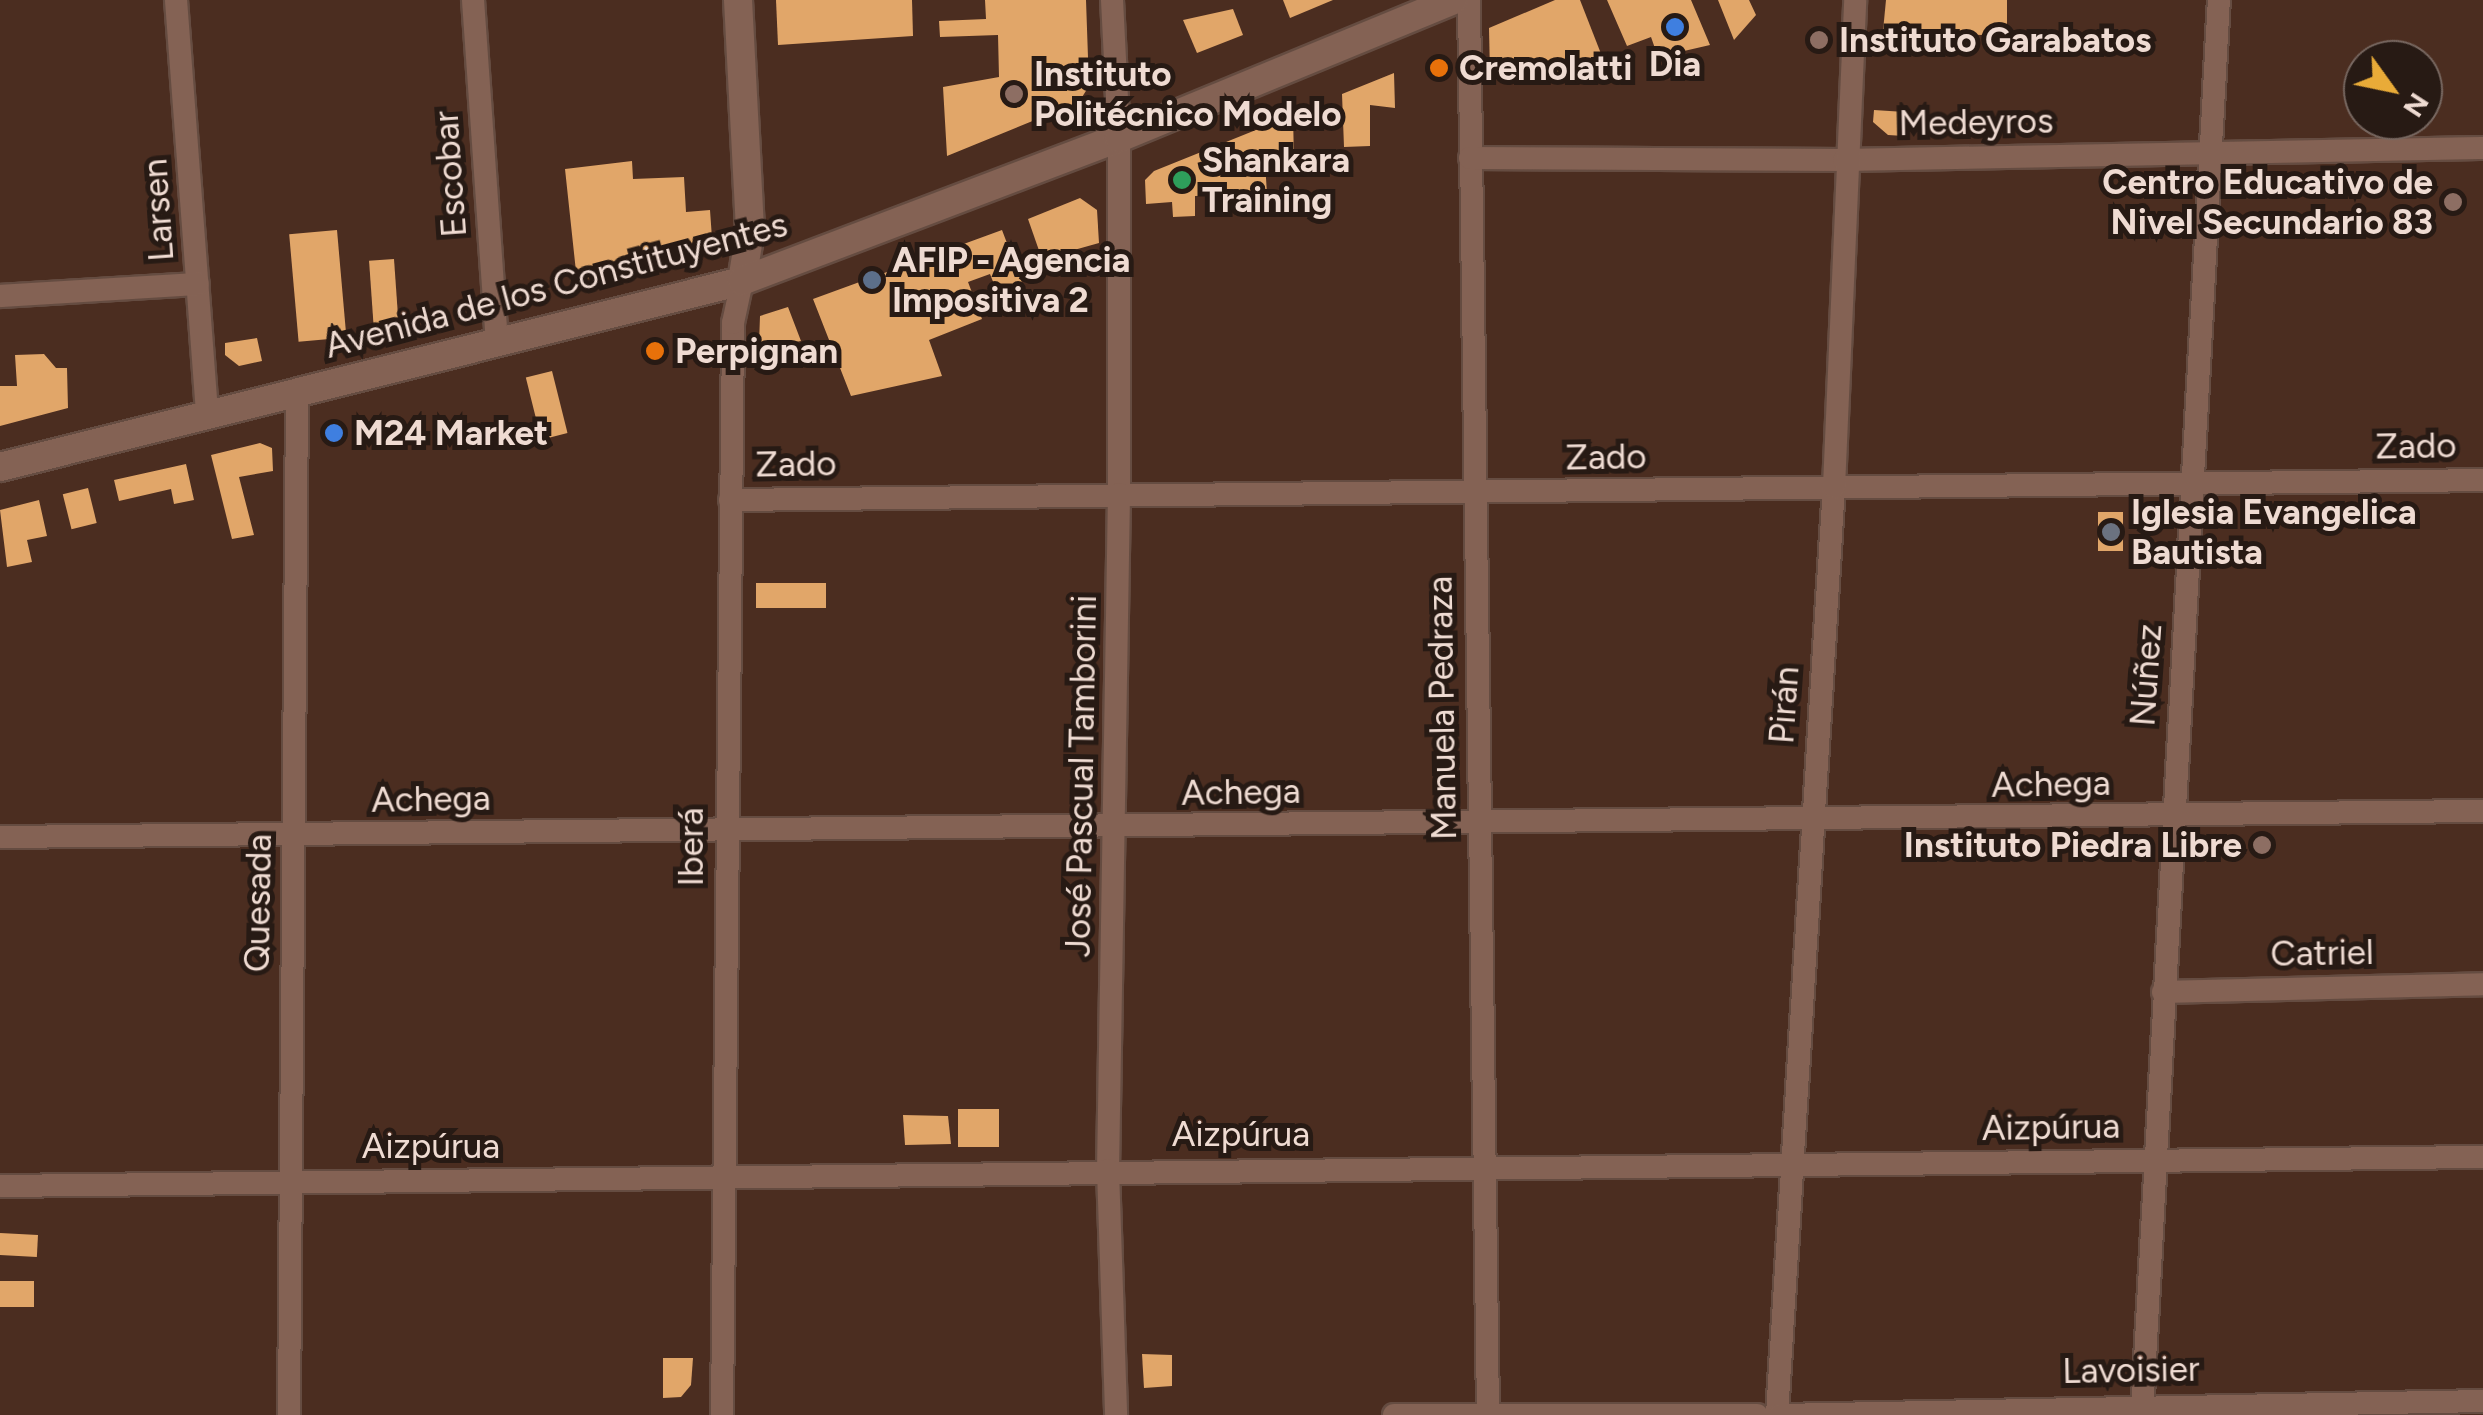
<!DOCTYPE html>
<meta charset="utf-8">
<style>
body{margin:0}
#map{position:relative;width:2483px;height:1415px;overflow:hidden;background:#4b2d20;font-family:Figtree,sans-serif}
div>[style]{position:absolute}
.building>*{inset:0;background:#e1a669;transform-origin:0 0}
.roads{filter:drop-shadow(2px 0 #654c41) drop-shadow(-2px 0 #654c41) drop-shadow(0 2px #654c41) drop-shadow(0 -2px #654c41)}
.minor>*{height:22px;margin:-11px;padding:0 11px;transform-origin:11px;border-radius:11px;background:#846254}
.tertiary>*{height:28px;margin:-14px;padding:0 14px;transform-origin:14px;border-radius:14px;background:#846254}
.secondary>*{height:28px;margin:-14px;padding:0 14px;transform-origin:14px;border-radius:14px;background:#846254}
.dots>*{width:28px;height:28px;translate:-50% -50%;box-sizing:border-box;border:5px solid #271a14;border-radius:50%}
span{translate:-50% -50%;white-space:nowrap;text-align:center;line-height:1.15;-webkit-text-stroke:10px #271a14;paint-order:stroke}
.poi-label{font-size:35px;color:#efdbd2;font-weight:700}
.left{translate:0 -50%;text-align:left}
.right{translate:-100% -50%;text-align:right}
.street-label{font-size:35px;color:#efdbd2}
.north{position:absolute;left:2343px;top:40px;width:100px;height:100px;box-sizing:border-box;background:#271a14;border:2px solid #776760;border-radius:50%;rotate:123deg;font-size:28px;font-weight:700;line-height:40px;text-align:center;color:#efdbd2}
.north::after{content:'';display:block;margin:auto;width:35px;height:45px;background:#e9ab38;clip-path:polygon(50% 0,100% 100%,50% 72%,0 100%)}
</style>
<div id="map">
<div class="building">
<i style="clip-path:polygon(776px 0,912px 0,913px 36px,778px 45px)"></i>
<i style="clip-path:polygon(985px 0,1086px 0,1089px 86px,1079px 102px,947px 156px,943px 87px,999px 77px,998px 35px,940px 37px,939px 21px,986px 19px)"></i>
<i style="clip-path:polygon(1283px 0,1333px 0,1290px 18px)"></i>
<i style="clip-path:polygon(1555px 0,1580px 0,1605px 64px,1563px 75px,1490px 74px,1489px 28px)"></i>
<i style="clip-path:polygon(1607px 0,1691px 0,1710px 45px,1658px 57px,1651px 37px,1627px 46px)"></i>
<i style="clip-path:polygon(1718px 0,1749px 0,1756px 15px,1734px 40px)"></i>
<i style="clip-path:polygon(1886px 0,2007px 0,2007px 36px,1883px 31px)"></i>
<i style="clip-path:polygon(1233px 9px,1243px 35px,1197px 53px,1183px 20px)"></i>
<i style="clip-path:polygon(1394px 73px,1395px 108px,1370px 105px,1370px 146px,1344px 147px,1342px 94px)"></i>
<i style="clip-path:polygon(1874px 110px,1905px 112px,1904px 136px,1888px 135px,1873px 122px)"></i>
<i style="clip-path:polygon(1293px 115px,1294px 160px,1265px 162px,1267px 194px,1195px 196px,1195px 216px,1173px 217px,1172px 202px,1146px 204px,1145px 180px,1154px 171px)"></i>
<i style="clip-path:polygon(632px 161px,633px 179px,684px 177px,686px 212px,710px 210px,712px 238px,703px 251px,577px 281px,565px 169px)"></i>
<i style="clip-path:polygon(1080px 198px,1097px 210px,1099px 243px,1042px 259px,1028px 219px)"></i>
<i style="left:337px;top:230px;width:108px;height:48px;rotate:85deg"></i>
<i style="clip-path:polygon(1002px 230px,1024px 288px,999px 297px,990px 274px,968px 282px,982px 319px,929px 340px,942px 376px,851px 396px,813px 299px)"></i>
<i style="left:394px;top:259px;width:67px;height:25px;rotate:86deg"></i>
<i style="clip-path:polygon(788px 307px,801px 341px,778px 345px,777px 370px,758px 372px,760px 316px)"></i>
<i style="clip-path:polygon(257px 338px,262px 361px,239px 366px,225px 355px,225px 343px)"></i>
<i style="clip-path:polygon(44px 354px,56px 368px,67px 368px,68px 408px,0 426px,0 386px,17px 386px,15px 355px)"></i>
<i style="left:552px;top:371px;width:64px;height:27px;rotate:76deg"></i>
<i style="clip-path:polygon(260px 443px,272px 448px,273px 471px,239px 477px,254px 535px,232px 539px,211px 455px)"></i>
<i style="clip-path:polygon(186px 464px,194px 500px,174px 504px,171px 489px,119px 501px,114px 480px)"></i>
<i style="left:88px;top:488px;width:36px;height:26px;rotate:76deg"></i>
<i style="clip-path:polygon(39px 500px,47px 536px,27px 540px,32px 562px,7px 567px,0 510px)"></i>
<i style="left:2098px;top:512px;width:25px;height:39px"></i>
<i style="left:756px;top:583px;width:70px;height:25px"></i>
<i style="left:958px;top:1109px;width:41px;height:38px"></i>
<i style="clip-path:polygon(903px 1115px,948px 1116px,951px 1144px,905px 1145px)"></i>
<i style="left:38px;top:1235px;width:22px;height:38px;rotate:93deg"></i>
<i style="left:0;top:1281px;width:34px;height:26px"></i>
<i style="clip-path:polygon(1142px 1354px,1172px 1355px,1172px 1386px,1144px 1388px)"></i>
<i style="clip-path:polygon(663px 1358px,693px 1358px,691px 1385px,681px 1397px,663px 1398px)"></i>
</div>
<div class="roads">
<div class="minor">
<i style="left:176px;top:0;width:416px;rotate:85.7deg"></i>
<i style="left:473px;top:0;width:343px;rotate:86deg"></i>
<i style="left:1112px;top:0;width:138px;rotate:87.1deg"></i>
<i style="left:1119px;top:138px;width:356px;rotate:90deg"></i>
<i style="left:1119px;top:494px;width:676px;rotate:90.93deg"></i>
<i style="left:1108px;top:1170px;width:245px;rotate:88.1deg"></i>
<i style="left:1469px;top:0;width:1415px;rotate:89.23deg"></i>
<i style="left:1470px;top:158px;width:374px;rotate:0.3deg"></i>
<i style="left:1844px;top:160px;width:639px;rotate:-1.08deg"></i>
<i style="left:0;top:296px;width:198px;rotate:-3.5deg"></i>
<i style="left:730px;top:500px;width:1753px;rotate:-0.65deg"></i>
<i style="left:0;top:837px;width:2483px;rotate:-0.6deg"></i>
<i style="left:2163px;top:992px;width:320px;rotate:-1.4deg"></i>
<i style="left:0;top:1186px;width:2483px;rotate:-0.67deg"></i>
<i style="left:289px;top:1415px;width:1022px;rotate:-89.55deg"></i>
<i style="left:722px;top:1415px;width:1092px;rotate:-89.42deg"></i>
<i style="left:733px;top:323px;width:43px;rotate:-77.9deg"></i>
<i style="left:1394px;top:1415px;width:363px"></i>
<i style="left:1777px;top:1415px;width:930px;rotate:-86.49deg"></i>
<i style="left:1834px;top:487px;width:487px;rotate:-87.5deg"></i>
<i style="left:1780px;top:1415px;width:703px;rotate:-1.14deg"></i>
<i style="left:2142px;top:1415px;width:1417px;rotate:-86.89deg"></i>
</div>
<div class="tertiary">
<i style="left:738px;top:0;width:232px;rotate:87deg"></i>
<i style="left:750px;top:232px;width:50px;rotate:99.3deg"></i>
</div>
<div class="secondary">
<i style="left:0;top:467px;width:765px;rotate:-14.07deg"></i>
<i style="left:742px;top:281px;width:403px;rotate:-20.8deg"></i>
<i style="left:1119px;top:138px;width:361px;rotate:-22.4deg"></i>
</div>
</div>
<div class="dots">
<i style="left:1675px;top:27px;background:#3f7fe0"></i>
<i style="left:1819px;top:40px;background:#8d6e63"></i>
<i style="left:1439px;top:68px;background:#e8710a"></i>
<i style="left:1014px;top:94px;background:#8d6e63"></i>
<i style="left:1182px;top:180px;background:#2e9e5b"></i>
<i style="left:2453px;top:202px;background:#8d6e63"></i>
<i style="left:872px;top:280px;background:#5c6f8a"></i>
<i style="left:655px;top:351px;background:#e8710a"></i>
<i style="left:334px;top:433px;background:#3f7fe0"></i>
<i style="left:2111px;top:532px;background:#6b7280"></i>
<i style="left:2262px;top:845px;background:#8d6e63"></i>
</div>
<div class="poi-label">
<span class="left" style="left:1839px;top:40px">Instituto Garabatos</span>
<span style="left:1675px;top:64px">Dia</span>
<span class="left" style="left:1459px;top:68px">Cremolatti</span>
<span class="left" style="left:1034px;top:94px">Instituto<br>Politécnico Modelo</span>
<span class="left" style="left:1202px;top:180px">Shankara<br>Training</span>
<span class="right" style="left:2433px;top:202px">Centro Educativo de<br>Nivel Secundario 83</span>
<span class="left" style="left:892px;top:280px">AFIP - Agencia<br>Impositiva 2</span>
<span class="left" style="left:675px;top:351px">Perpignan</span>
<span class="left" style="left:354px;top:433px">M24 Market</span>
<span class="left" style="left:2131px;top:532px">Iglesia Evangelica<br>Bautista</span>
<span class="right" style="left:2242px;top:845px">Instituto Piedra Libre</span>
</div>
<div class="street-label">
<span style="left:1976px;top:122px;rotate:-1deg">Medeyros</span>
<span style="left:450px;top:174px;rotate:-94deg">Escobar</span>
<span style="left:158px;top:210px;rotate:-94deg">Larsen</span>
<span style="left:556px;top:285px;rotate:-15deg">Avenida de los Constituyentes</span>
<span style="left:2416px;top:446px;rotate:-1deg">Zado</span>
<span style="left:1606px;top:457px;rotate:-1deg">Zado</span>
<span style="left:796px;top:464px;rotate:-1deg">Zado</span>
<span style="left:2146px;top:675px;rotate:-86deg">Núñez</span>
<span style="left:1784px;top:705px;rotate:-86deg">Pirán</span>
<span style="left:1442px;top:708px;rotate:-91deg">Manuela Pedraza</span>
<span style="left:1081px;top:776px;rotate:-89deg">José Pascual Tamborini</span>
<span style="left:2051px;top:784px;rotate:-1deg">Achega</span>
<span style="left:1241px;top:792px;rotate:-1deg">Achega</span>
<span style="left:431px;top:799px;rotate:-1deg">Achega</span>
<span style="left:691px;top:847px;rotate:-90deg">Iberá</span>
<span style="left:258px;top:903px;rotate:-89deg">Quesada</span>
<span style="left:2322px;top:953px;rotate:-1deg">Catriel</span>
<span style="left:2051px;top:1127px;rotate:-1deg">Aizpúrua</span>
<span style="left:1241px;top:1134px">Aizpúrua</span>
<span style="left:431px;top:1146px">Aizpúrua</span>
<span style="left:2131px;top:1370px;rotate:-1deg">Lavoisier</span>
</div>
<div class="north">N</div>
</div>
